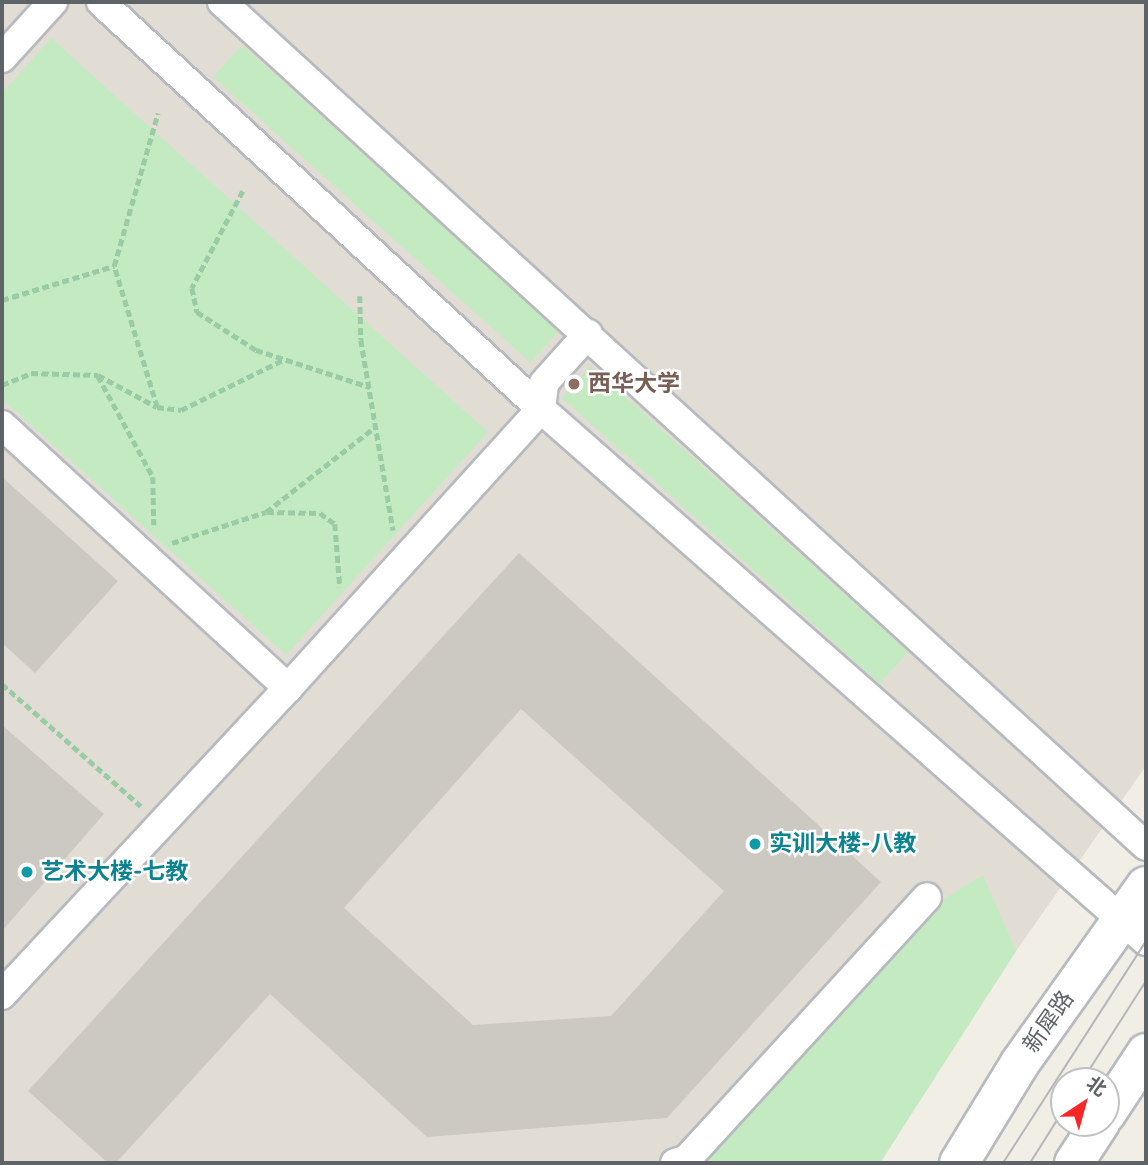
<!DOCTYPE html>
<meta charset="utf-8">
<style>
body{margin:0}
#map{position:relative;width:1148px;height:1165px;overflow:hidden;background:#f1eee6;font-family:"Varela Round","Noto Sans SC",sans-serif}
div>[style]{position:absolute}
.education>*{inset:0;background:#e1ddd5}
.green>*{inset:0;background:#c4eac1;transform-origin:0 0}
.building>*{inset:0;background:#ccc9c3}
.path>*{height:4.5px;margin-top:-2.25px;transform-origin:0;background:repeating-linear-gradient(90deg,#99cca4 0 7px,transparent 0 10.5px)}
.roads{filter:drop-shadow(2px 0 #b7babe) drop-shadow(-2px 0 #b7babe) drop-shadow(0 2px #b7babe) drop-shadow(0 -2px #b7babe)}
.minor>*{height:28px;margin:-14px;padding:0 14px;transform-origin:14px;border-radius:14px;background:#fff}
.secondary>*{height:38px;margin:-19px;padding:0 19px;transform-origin:19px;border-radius:19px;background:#fff}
.tram>*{height:2px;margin:-1px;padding:0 1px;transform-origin:1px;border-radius:1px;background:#b5b6b7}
.dots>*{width:19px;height:19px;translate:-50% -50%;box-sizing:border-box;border:4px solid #fff;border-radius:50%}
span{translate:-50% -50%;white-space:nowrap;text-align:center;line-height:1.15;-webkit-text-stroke:5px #fff;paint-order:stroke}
.education-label{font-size:23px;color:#785e54;font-weight:700}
.left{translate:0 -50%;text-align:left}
.culture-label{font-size:23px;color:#0d838f;font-weight:700}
.street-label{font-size:23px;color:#5e6368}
.frame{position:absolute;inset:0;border:4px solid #5e6368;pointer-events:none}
.north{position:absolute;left:1050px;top:1067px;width:70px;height:70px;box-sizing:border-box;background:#fff;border:2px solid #bfc1c3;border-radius:50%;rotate:36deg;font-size:19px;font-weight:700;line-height:28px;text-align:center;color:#5e6368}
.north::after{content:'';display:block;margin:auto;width:24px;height:32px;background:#f72727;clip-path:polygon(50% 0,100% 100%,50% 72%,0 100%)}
</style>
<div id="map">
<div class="education">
<i style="clip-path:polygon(2px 2px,1146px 2px,1146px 766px,1016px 951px,880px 1163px,2px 1163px)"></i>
</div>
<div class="green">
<i style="clip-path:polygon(51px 38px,488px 432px,286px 655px,2px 399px,2px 93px)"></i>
<i style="left:242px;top:45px;width:427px;height:43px;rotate:42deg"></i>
<i style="left:591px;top:366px;width:427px;height:43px;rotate:42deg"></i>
<i style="clip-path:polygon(983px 875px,1016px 951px,880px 1163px,704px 1163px,942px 900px)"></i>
</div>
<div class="building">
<i style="clip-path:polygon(2px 477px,118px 581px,35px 673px,2px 643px)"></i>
<i style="clip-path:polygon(evenodd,519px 553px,881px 882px,667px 1118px,427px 1137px,270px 994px,116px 1163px,108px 1163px,28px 1091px,519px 553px,521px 709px,724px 891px,611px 1016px,473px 1025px,344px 908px,521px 709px)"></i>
<i style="clip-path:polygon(2px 725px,104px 814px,2px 931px)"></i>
</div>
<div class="path">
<i style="left:243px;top:191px;width:110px;rotate:117.7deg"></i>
<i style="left:192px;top:288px;width:25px;rotate:78deg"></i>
<i style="left:197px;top:312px;width:70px;rotate:32.8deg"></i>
<i style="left:256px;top:350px;width:120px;rotate:18deg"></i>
<i style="left:360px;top:296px;width:44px;rotate:88.7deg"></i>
<i style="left:361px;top:340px;width:193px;rotate:80.4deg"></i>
<i style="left:2px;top:300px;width:117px;rotate:-16.9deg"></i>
<i style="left:98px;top:376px;width:115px;rotate:61.4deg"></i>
<i style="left:153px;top:477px;width:48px;rotate:88.8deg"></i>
<i style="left:2px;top:385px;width:31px;rotate:-22deg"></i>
<i style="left:31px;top:373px;width:67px;rotate:1.7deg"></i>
<i style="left:98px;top:375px;width:67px;rotate:28.5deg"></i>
<i style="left:157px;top:407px;width:24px;rotate:7deg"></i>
<i style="left:181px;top:410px;width:114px;rotate:-26.1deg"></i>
<i style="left:157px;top:407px;width:147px;rotate:-107deg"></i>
<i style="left:114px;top:266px;width:159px;rotate:-74deg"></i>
<i style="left:267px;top:512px;width:53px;rotate:1.1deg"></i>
<i style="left:320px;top:513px;width:19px;rotate:36deg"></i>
<i style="left:335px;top:524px;width:63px;rotate:85.5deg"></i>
<i style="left:172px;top:543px;width:99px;rotate:-18.3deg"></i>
<i style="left:266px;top:512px;width:137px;rotate:-37.9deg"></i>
<i style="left:2px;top:684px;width:185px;rotate:41.3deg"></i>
</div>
<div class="roads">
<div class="minor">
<i style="left:101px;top:2px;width:599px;rotate:42.77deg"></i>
<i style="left:541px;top:409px;width:806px;rotate:41.33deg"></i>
<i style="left:222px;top:2px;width:1251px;rotate:42.41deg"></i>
<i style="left:2px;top:58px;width:76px;rotate:-47.7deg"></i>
<i style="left:2px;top:425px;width:389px;rotate:42.6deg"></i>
<i style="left:288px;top:688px;width:420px;rotate:133deg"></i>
<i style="left:288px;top:688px;width:377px;rotate:-47.8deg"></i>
<i style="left:541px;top:409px;width:26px;rotate:-83deg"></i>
<i style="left:544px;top:383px;width:66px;rotate:-48.1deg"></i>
<i style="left:675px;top:1163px;width:13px;rotate:-18deg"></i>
<i style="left:687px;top:1159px;width:355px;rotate:-47.5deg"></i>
</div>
<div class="secondary">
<i style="left:1106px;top:1114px;width:73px;rotate:-56.7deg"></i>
<i style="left:959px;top:1163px;width:117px;rotate:-58.6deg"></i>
<i style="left:1020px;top:1063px;width:217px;rotate:-54.6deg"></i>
<i style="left:1074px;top:1163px;width:48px;rotate:-57deg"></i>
</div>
</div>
<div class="tram">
<i style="left:1082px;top:1081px;width:119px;rotate:-57.4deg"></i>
<i style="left:1003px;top:1163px;width:264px;rotate:-57.2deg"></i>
<i style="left:1030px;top:1163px;width:64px;rotate:-57.8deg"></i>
</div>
<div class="dots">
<i style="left:574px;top:384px;background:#8d6e63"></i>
<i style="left:755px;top:844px;background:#0f9aa8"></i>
<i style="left:27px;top:872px;background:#0f9aa8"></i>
</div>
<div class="education-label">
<span class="left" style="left:588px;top:384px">西华大学</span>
</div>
<div class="culture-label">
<span class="left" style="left:769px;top:844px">实训大楼-八教</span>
<span class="left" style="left:41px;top:872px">艺术大楼-七教</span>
</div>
<div class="street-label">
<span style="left:1049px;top:1022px;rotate:-55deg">新犀路</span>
</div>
<div class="frame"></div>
<div class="north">北</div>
</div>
